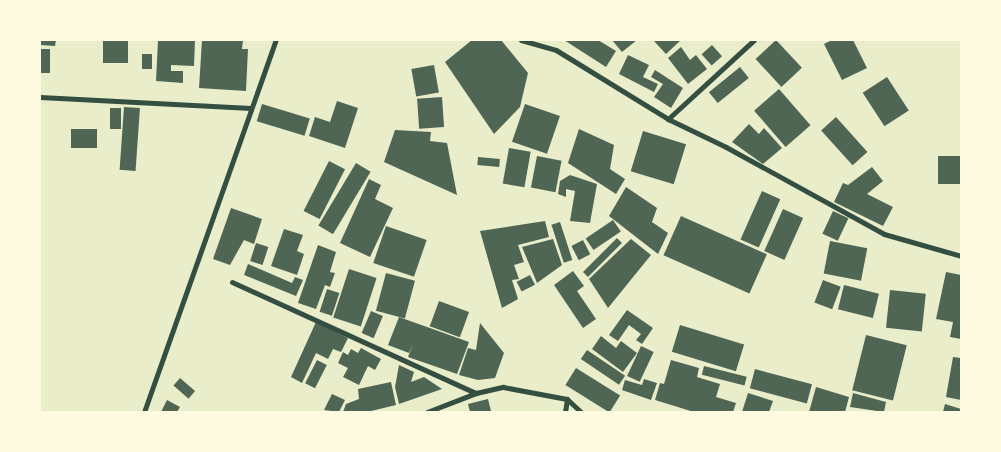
<!DOCTYPE html>
<style>
body{margin:0}
#map{position:relative;width:1001px;height:452px;overflow:hidden;background:#e9edc9;font-family:Helvetica,sans-serif}
div>[style]{position:absolute}
.building>*{inset:0;background:#4f6655;transform-origin:0 0}
.minor>*{height:5px;margin:-2.5px;padding:0 2.5px;transform-origin:2.5px;border-radius:2.5px;background:#344e41}
span{translate:-50% -50%;white-space:nowrap;text-align:center;line-height:1.15;-webkit-text-stroke:4px #fefae0;paint-order:stroke}
.frame{position:absolute;inset:0;border:41px solid #fefae0;pointer-events:none}
</style>
<div id="map">
<div class="building">
<i style="clip-path:polygon(40px 40px,56px 40px,55px 46px,40px 45px)"></i>
<i style="left:103px;top:40px;width:25px;height:23px"></i>
<i style="clip-path:polygon(158px 40px,195px 40px,194px 66px,171px 65px,171px 71px,183px 71px,183px 83px,156px 81px)"></i>
<i style="clip-path:polygon(202px 40px,243px 40px,242px 49px,248px 49px,246px 91px,199px 88px)"></i>
<i style="clip-path:polygon(472px 40px,501px 40px,528px 73px,520px 107px,494px 134px,445px 62px)"></i>
<i style="clip-path:polygon(564px 40px,598px 40px,616px 51px,606px 67px)"></i>
<i style="clip-path:polygon(612px 40px,637px 40px,622px 52px)"></i>
<i style="clip-path:polygon(653px 40px,681px 40px,666px 54px)"></i>
<i style="left:776px;top:40px;width:38px;height:28px;rotate:47deg"></i>
<i style="clip-path:polygon(832px 40px,853px 40px,867px 68px,842px 80px,824px 44px)"></i>
<i style="left:712px;top:45px;width:15px;height:14px;rotate:48deg"></i>
<i style="clip-path:polygon(681px 47px,690px 60px,696px 55px,707px 69px,688px 84px,668px 58px)"></i>
<i style="left:40px;top:49px;width:10px;height:24px"></i>
<i style="left:142px;top:54px;width:10px;height:15px"></i>
<i style="clip-path:polygon(628px 55px,649px 65px,643px 77px,658px 84px,654px 92px,619px 74px)"></i>
<i style="left:434px;top:65px;width:28px;height:23px;rotate:80deg"></i>
<i style="left:740px;top:67px;width:14px;height:40px;rotate:51deg"></i>
<i style="clip-path:polygon(655px 70px,683px 88px,671px 108px,654px 97px,663px 84px,651px 77px)"></i>
<i style="left:887px;top:77px;width:40px;height:29px;rotate:57deg"></i>
<i style="left:779px;top:89px;width:48px;height:33px;rotate:49deg"></i>
<i style="left:442px;top:97px;width:30px;height:25px;rotate:86deg"></i>
<i style="clip-path:polygon(337px 101px,358px 108px,345px 148px,309px 136px,315px 117px,330px 122px)"></i>
<i style="left:262px;top:104px;width:50px;height:18px;rotate:17deg"></i>
<i style="left:525px;top:104px;width:37px;height:40px;rotate:19deg"></i>
<i style="left:124px;top:107px;width:16px;height:63px;rotate:4deg"></i>
<i style="left:110px;top:108px;width:11px;height:21px"></i>
<i style="left:836px;top:117px;width:47px;height:20px;rotate:48deg"></i>
<i style="clip-path:polygon(749px 124px,759px 134px,764px 128px,782px 148px,763px 164px,732px 142px)"></i>
<i style="left:71px;top:129px;width:26px;height:19px"></i>
<i style="clip-path:polygon(579px 129px,614px 145px,610px 169px,625px 179px,616px 194px,568px 163px)"></i>
<i style="clip-path:polygon(395px 130px,431px 132px,430px 141px,447px 143px,457px 195px,384px 162px)"></i>
<i style="left:643px;top:131px;width:45px;height:42px;rotate:17deg"></i>
<i style="left:509px;top:148px;width:22px;height:36px;rotate:10deg"></i>
<i style="left:537px;top:156px;width:25px;height:32px;rotate:11deg"></i>
<i style="left:938px;top:156px;width:23px;height:28px"></i>
<i style="left:478px;top:157px;width:22px;height:8px;rotate:5deg"></i>
<i style="left:329px;top:161px;width:18px;height:56px;rotate:27deg"></i>
<i style="left:356px;top:163px;width:17px;height:73px;rotate:31deg"></i>
<i style="clip-path:polygon(872px 167px,883px 181px,867px 194px,893px 207px,883px 226px,834px 202px,843px 183px,848px 185px)"></i>
<i style="clip-path:polygon(570px 175px,597px 184px,590px 223px,570px 221px,575px 191px,566px 189px,566px 197px,558px 194px,560px 181px)"></i>
<i style="clip-path:polygon(369px 179px,381px 185px,375px 199px,393px 208px,370px 257px,340px 243px)"></i>
<i style="clip-path:polygon(626px 187px,657px 208px,652px 222px,668px 233px,658px 254px,609px 216px)"></i>
<i style="left:762px;top:191px;width:20px;height:53px;rotate:24deg"></i>
<i style="clip-path:polygon(231px 208px,262px 219px,254px 244px,244px 240px,230px 265px,213px 259px)"></i>
<i style="left:783px;top:209px;width:22px;height:46px;rotate:24deg"></i>
<i style="left:833px;top:211px;width:17px;height:25px;rotate:25deg"></i>
<i style="left:681px;top:216px;width:94px;height:43px;rotate:24deg"></i>
<i style="left:613px;top:220px;width:14px;height:33px;rotate:56deg"></i>
<i style="clip-path:polygon(545px 221px,549px 237px,518px 245px,524px 262px,514px 265px,519px 279px,512px 280px,518px 299px,502px 308px,480px 231px)"></i>
<i style="left:560px;top:222px;width:40px;height:9px;rotate:72deg"></i>
<i style="left:386px;top:226px;width:43px;height:39px;rotate:19deg"></i>
<i style="clip-path:polygon(284px 229px,303px 235px,297px 251px,304px 254px,297px 275px,271px 266px)"></i>
<i style="left:617px;top:238px;width:7px;height:48px;rotate:45deg"></i>
<i style="clip-path:polygon(553px 239px,562px 265px,537px 283px,522px 247px)"></i>
<i style="clip-path:polygon(631px 239px,651px 255px,608px 308px,589px 279px)"></i>
<i style="left:583px;top:240px;width:16px;height:13px;rotate:63deg"></i>
<i style="left:830px;top:241px;width:38px;height:33px;rotate:11deg"></i>
<i style="left:256px;top:243px;width:13px;height:19px;rotate:18deg"></i>
<i style="clip-path:polygon(318px 245px,336px 252px,330px 272px,335px 273px,330px 287px,325px 285px,316px 309px,298px 303px)"></i>
<i style="clip-path:polygon(248px 264px,292px 283px,295px 277px,303px 280px,296px 296px,244px 275px)"></i>
<i style="left:349px;top:269px;width:29px;height:51px;rotate:18deg"></i>
<i style="clip-path:polygon(573px 271px,584px 286px,577px 291px,596px 319px,583px 328px,554px 285px)"></i>
<i style="clip-path:polygon(946px 272px,961px 275px,961px 339px,950px 337px,953px 322px,936px 319px)"></i>
<i style="left:386px;top:273px;width:30px;height:39px;rotate:15deg"></i>
<i style="left:530px;top:275px;width:11px;height:15px;rotate:63deg"></i>
<i style="left:823px;top:280px;width:19px;height:24px;rotate:21deg"></i>
<i style="left:844px;top:285px;width:36px;height:25px;rotate:14deg"></i>
<i style="left:327px;top:289px;width:13px;height:24px;rotate:18deg"></i>
<i style="left:890px;top:290px;width:36px;height:38px;rotate:6deg"></i>
<i style="left:439px;top:301px;width:32px;height:27px;rotate:20deg"></i>
<i style="clip-path:polygon(627px 310px,653px 328px,642px 344px,636px 340px,641px 334px,629px 325px,618px 341px,609px 335px)"></i>
<i style="left:371px;top:311px;width:13px;height:24px;rotate:23deg"></i>
<i style="clip-path:polygon(399px 317px,469px 342px,457px 374px,408px 357px,413px 344px,409px 353px,388px 345px)"></i>
<i style="clip-path:polygon(316px 322px,348px 338px,341px 352px,333px 349px,328px 359px,316px 353px,302px 383px,291px 377px)"></i>
<i style="clip-path:polygon(480px 323px,504px 353px,495px 378px,478px 380px,459px 375px,468px 348px,476px 350px)"></i>
<i style="left:680px;top:325px;width:67px;height:28px;rotate:17deg"></i>
<i style="left:866px;top:335px;width:42px;height:57px;rotate:14deg"></i>
<i style="clip-path:polygon(601px 336px,616px 348px,621px 341px,637px 353px,623px 372px,592px 349px)"></i>
<i style="left:641px;top:346px;width:14px;height:33px;rotate:25deg"></i>
<i style="clip-path:polygon(361px 348px,381px 359px,375px 370px,368px 366px,359px 385px,343px 377px,348px 368px,338px 363px,343px 352px,348px 355px,351px 349px,358px 353px)"></i>
<i style="left:587px;top:350px;width:46px;height:11px;rotate:34deg"></i>
<i style="clip-path:polygon(953px 357px,961px 358px,961px 400px,946px 397px)"></i>
<i style="left:317px;top:360px;width:11px;height:26px;rotate:27deg"></i>
<i style="clip-path:polygon(671px 360px,699px 368px,697px 377px,720px 384px,716px 397px,736px 403px,733px 412px,694px 412px,655px 400px,660px 383px,664px 384px)"></i>
<i style="clip-path:polygon(399px 365px,414px 372px,411px 382px,424px 377px,442px 389px,399px 404px,395px 387px)"></i>
<i style="left:704px;top:366px;width:44px;height:9px;rotate:14deg"></i>
<i style="left:576px;top:368px;width:52px;height:20px;rotate:32deg"></i>
<i style="left:755px;top:369px;width:59px;height:20px;rotate:15deg"></i>
<i style="left:180px;top:378px;width:20px;height:10px;rotate:41deg"></i>
<i style="clip-path:polygon(644px 379px,657px 383px,651px 400px,622px 390px,625px 380px,642px 385px)"></i>
<i style="clip-path:polygon(391px 382px,396px 405px,367px 412px,343px 412px,346px 404px,359px 399px,358px 389px)"></i>
<i style="clip-path:polygon(816px 387px,849px 397px,845px 412px,809px 412px)"></i>
<i style="clip-path:polygon(748px 393px,773px 401px,769px 412px,742px 412px)"></i>
<i style="clip-path:polygon(853px 393px,886px 402px,884px 412px,850px 407px)"></i>
<i style="clip-path:polygon(332px 394px,345px 400px,339px 412px,324px 410px)"></i>
<i style="clip-path:polygon(488px 399px,491px 411px,470px 412px,468px 404px)"></i>
<i style="clip-path:polygon(167px 400px,180px 407px,177px 412px,161px 412px)"></i>
<i style="clip-path:polygon(945px 404px,961px 409px,961px 412px,943px 412px)"></i>
</div>
<div class="minor">
<i style="left:521px;top:40px;width:36px;rotate:16deg"></i>
<i style="left:556px;top:50px;width:132px;rotate:31.6deg"></i>
<i style="left:668px;top:119px;width:64px;rotate:25.8deg"></i>
<i style="left:726px;top:147px;width:180px;rotate:28.8deg"></i>
<i style="left:884px;top:234px;width:80px;rotate:15.9deg"></i>
<i style="left:40px;top:97px;width:211px;rotate:3deg"></i>
<i style="left:668px;top:119px;width:117px;rotate:-42.6deg"></i>
<i style="left:232px;top:282px;width:268px;rotate:24.5deg"></i>
<i style="left:144px;top:412px;width:395px;rotate:-70.5deg"></i>
<i style="left:427px;top:412px;width:53px;rotate:-21.2deg"></i>
<i style="left:476px;top:393px;width:28px;rotate:-13deg"></i>
<i style="left:503px;top:387px;width:65px;rotate:10.6deg"></i>
<i style="left:567px;top:399px;width:19px;rotate:43deg"></i>
<i style="left:565px;top:412px;width:13px;rotate:-81deg"></i>
</div>
<div class="frame"></div>
</div>
